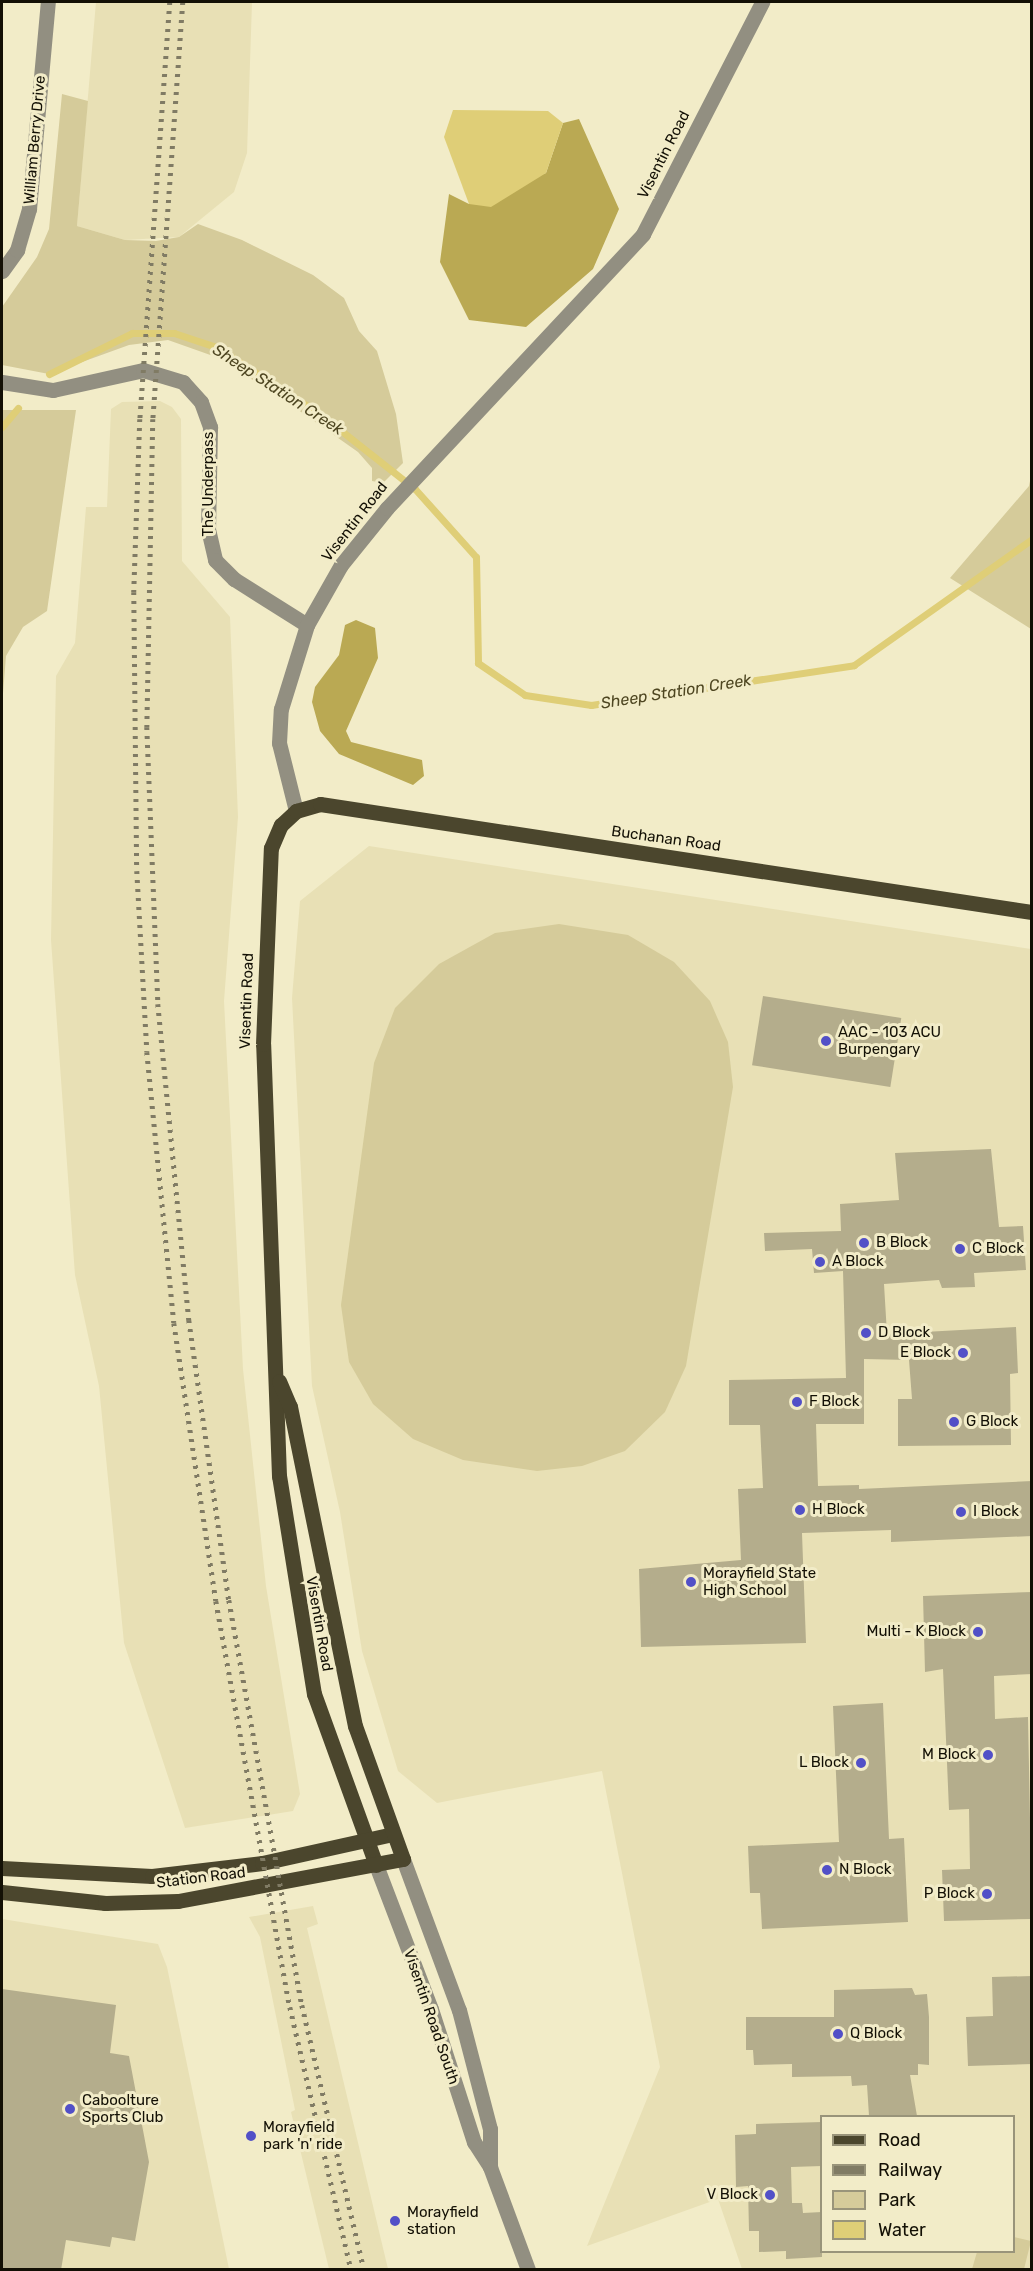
<!DOCTYPE html>
<style>
body{margin:0}
#map{position:relative;width:1033px;height:2271px;overflow:hidden;background:#f2ecc8;font-family:Rubik,sans-serif}
div>[style]{position:absolute}
.built>*{inset:0;background:#e8e0b5}
.green>*{inset:0;background:#d5cb9a}
.forest>*{inset:0;background:#baa953}
.water>*{inset:0;background:#dfce77}
.stream>*{height:7px;margin:-3.5px;padding:0 3.5px;transform-origin:3.5px;border-radius:3.5px;background:#dfce77}
.building>*{inset:0;background:#b4ad8c;transform-origin:0 0}
.minor>*{height:15px;margin:-7.5px;padding:0 7.5px;transform-origin:7.5px;border-radius:7.5px;background:#928f81}
.major>*{height:15px;margin:-7.5px;padding:0 7.5px;transform-origin:7.5px;border-radius:7.5px;background:#4b462d}
.rail>*{height:4.5px;margin-top:-2.25px;transform-origin:0;background:repeating-linear-gradient(90deg,#807b64 0 3px,transparent 0 9px)}
.dots>*{width:16px;height:16px;translate:-50% -50%;box-sizing:border-box;border:3px solid #f2ecc8;border-radius:50%}
span{translate:-50% -50%;white-space:nowrap;text-align:center;line-height:1.15;-webkit-text-stroke:6px #f2ecc8;paint-order:stroke}
.street-label{font-size:15px;color:#131005}
.poi-label{font-size:15px;color:#131005}
.left{translate:0 -50%;text-align:left}
.right{translate:-100% -50%;text-align:right}
.water-label{font-size:16px;color:#4e4621;font-style:italic}
.frame{position:absolute;inset:0;border:3px solid #131005;pointer-events:none}
.legend{position:absolute;left:820px;top:2115px;width:195px;height:138px;box-sizing:border-box;background:#f2ecc8;border:2px solid #99947a;margin:0;padding:8px 10px;list-style:none;font-size:18px;color:#131005}
.legend li{display:flex;align-items:center;gap:12px;height:30px}
.legend b{width:30px;border:2px solid #99947a}
</style>
<div id="map">
<div class="built">
<i style="clip-path:polygon(96px 2px,252px 2px,247px 153px,234px 192px,179px 237px,125px 240px,77px 226px)"></i>
<i style="clip-path:polygon(160px 401px,172px 407px,181px 419px,182px 561px,230px 617px,238px 817px,224px 1001px,243px 1369px,266px 1586px,300px 1794px,293px 1811px,185px 1828px,124px 1643px,99px 1386px,75px 1275px,51px 940px,56px 676px,75px 643px,86px 507px,107px 507px,111px 409px,122px 402px)"></i>
<i style="clip-path:polygon(evenodd,369px 846px,1031px 949px,1031px 2269px,742px 2269px,718px 2199px,587px 2246px,660px 2067px,602px 1771px,437px 1803px,398px 1771px,362px 1651px,340px 1512px,312px 1386px,292px 998px,300px 901px,369px 846px,822px 2116px,1014px 2116px,1014px 2252px,822px 2252px,822px 2116px)"></i>
<i style="clip-path:polygon(313px 1906px,318px 1924px,307px 1928px,388px 2269px,329px 2269px,291px 2112px,295px 2110px,260px 1937px,249px 1917px)"></i>
<i style="clip-path:polygon(2px 1919px,158px 1944px,167px 1967px,229px 2269px,2px 2269px)"></i>
</div>
<div class="green">
<i style="clip-path:polygon(62px 94px,88px 101px,77px 226px,125px 240px,156px 241px,179px 237px,198px 224px,242px 240px,313px 275px,344px 298px,359px 331px,377px 351px,396px 414px,403px 463px,383px 483px,372px 481px,372px 468px,358px 452px,277px 395px,216px 357px,168px 340px,129px 345px,49px 374px,2px 365px,2px 307px,37px 257px,49px 229px)"></i>
<i style="clip-path:polygon(2px 410px,76px 410px,47px 611px,23px 627px,6px 656px,2px 706px)"></i>
<i style="clip-path:polygon(1031px 476px,1032px 629px,1031px 629px,950px 578px,1029px 486px)"></i>
<i style="clip-path:polygon(559px 924px,628px 935px,674px 962px,710px 1001px,728px 1042px,733px 1087px,686px 1366px,665px 1412px,625px 1451px,582px 1466px,537px 1471px,463px 1460px,413px 1439px,373px 1404px,349px 1362px,341px 1305px,374px 1063px,395px 1008px,439px 964px,495px 933px)"></i>
<i style="clip-path:polygon(1014px 2237px,1031px 2241px,1024px 2269px,972px 2269px,977px 2252px,1014px 2252px)"></i>
</div>
<div class="forest">
<i style="clip-path:polygon(579px 119px,619px 209px,593px 269px,526px 327px,469px 320px,440px 262px,449px 194px,469px 204px,546px 173px,563px 123px)"></i>
<i style="clip-path:polygon(356px 620px,375px 628px,378px 658px,346px 731px,351px 742px,422px 760px,424px 776px,413px 785px,339px 754px,320px 731px,312px 702px,315px 687px,339px 655px,345px 625px)"></i>
</div>
<div class="water">
<i style="clip-path:polygon(453px 110px,548px 111px,563px 123px,546px 173px,491px 207px,469px 204px,444px 137px)"></i>
</div>
<div class="stream">
<i style="left:49px;top:374px;width:93px;rotate:-26.3deg"></i>
<i style="left:132px;top:333px;width:42px"></i>
<i style="left:174px;top:333px;width:44px;rotate:18.4deg"></i>
<i style="left:216px;top:347px;width:124px;rotate:32.8deg"></i>
<i style="left:320px;top:414px;width:121px;rotate:38.3deg"></i>
<i style="left:415px;top:489px;width:91px;rotate:48.1deg"></i>
<i style="left:476px;top:557px;width:106px;rotate:88.9deg"></i>
<i style="left:478px;top:663px;width:57px;rotate:34.2deg"></i>
<i style="left:525px;top:695px;width:67px;rotate:8.6deg"></i>
<i style="left:591px;top:705px;width:266px;rotate:-8.6deg"></i>
<i style="left:854px;top:665px;width:218px;rotate:-35.3deg"></i>
<i style="left:2px;top:427px;width:25px;rotate:-50deg"></i>
</div>
<div class="building">
<i style="left:763px;top:996px;width:140px;height:70px;rotate:9deg"></i>
<i style="clip-path:polygon(991px 1149px,999px 1227px,1023px 1226px,1026px 1270px,974px 1273px,975px 1287px,942px 1288px,939px 1280px,884px 1284px,887px 1334px,1016px 1327px,1018px 1373px,1010px 1374px,1011px 1445px,898px 1446px,898px 1399px,912px 1399px,909px 1360px,864px 1359px,864px 1424px,816px 1424px,818px 1486px,859px 1485px,859px 1489px,1032px 1481px,1032px 1536px,891px 1542px,891px 1530px,802px 1533px,806px 1643px,641px 1647px,639px 1569px,741px 1560px,738px 1489px,763px 1488px,760px 1425px,729px 1425px,729px 1380px,846px 1378px,843px 1271px,814px 1273px,812px 1249px,765px 1251px,764px 1233px,841px 1231px,840px 1204px,899px 1200px,895px 1153px)"></i>
<i style="clip-path:polygon(1032px 1592px,1032px 1674px,994px 1676px,995px 1719px,1028px 1717px,1032px 1919px,944px 1921px,942px 1870px,970px 1869px,969px 1809px,949px 1810px,943px 1669px,925px 1672px,923px 1596px)"></i>
<i style="clip-path:polygon(883px 1703px,889px 1839px,904px 1838px,908px 1922px,762px 1929px,760px 1893px,750px 1893px,748px 1846px,839px 1842px,833px 1706px)"></i>
<i style="clip-path:polygon(1032px 1976px,1032px 2064px,968px 2066px,966px 2017px,993px 2016px,992px 1977px)"></i>
<i style="clip-path:polygon(912px 1988px,915px 1995px,927px 1994px,929px 2017px,929px 2065px,918px 2064px,918px 2075px,910px 2075px,917px 2116px,869px 2116px,867px 2085px,852px 2086px,851px 2076px,792px 2077px,792px 2064px,754px 2065px,753px 2050px,746px 2050px,746px 2017px,834px 2017px,834px 1990px)"></i>
<i style="clip-path:polygon(2px 1989px,116px 2005px,110px 2053px,129px 2056px,149px 2162px,135px 2241px,112px 2237px,110px 2247px,66px 2240px,61px 2270px,2px 2270px)"></i>
<i style="clip-path:polygon(822px 2122px,822px 2166px,791px 2167px,792px 2203px,802px 2203px,803px 2213px,822px 2212px,822px 2257px,786px 2259px,786px 2251px,759px 2252px,759px 2231px,749px 2231px,748px 2186px,736px 2187px,735px 2135px,756px 2134px,756px 2124px)"></i>
</div>
<div class="minor">
<i style="left:2px;top:271px;width:26px;rotate:-54deg"></i>
<i style="left:17px;top:250px;width:43px;rotate:-73.7deg"></i>
<i style="left:29px;top:209px;width:208px;rotate:-84.8deg"></i>
<i style="left:2px;top:382px;width:52px;rotate:8.9deg"></i>
<i style="left:53px;top:390px;width:92px;rotate:-12.5deg"></i>
<i style="left:143px;top:370px;width:42px;rotate:16.7deg"></i>
<i style="left:183px;top:382px;width:27px;rotate:48deg"></i>
<i style="left:201px;top:402px;width:27px;rotate:70deg"></i>
<i style="left:210px;top:427px;width:102px;rotate:91.1deg"></i>
<i style="left:208px;top:529px;width:32px;rotate:77deg"></i>
<i style="left:215px;top:560px;width:27px;rotate:45deg"></i>
<i style="left:234px;top:579px;width:86px;rotate:32.2deg"></i>
<i style="left:296px;top:811px;width:70px;rotate:-104deg"></i>
<i style="left:279px;top:743px;width:34px;rotate:-87deg"></i>
<i style="left:281px;top:709px;width:88px;rotate:-72.8deg"></i>
<i style="left:307px;top:625px;width:69px;rotate:-60.5deg"></i>
<i style="left:341px;top:565px;width:73px;rotate:-51.1deg"></i>
<i style="left:387px;top:508px;width:375px;rotate:-46.9deg"></i>
<i style="left:643px;top:234px;width:261px;rotate:-62.8deg"></i>
<i style="left:403px;top:1859px;width:161px;rotate:69.7deg"></i>
<i style="left:459px;top:2010px;width:123px;rotate:75.4deg"></i>
<i style="left:490px;top:2129px;width:38px;rotate:90deg"></i>
<i style="left:376px;top:1865px;width:154px;rotate:69.1deg"></i>
<i style="left:431px;top:2009px;width:140px;rotate:72.1deg"></i>
<i style="left:474px;top:2142px;width:30px;rotate:57deg"></i>
<i style="left:490px;top:2167px;width:110px;rotate:69.7deg"></i>
</div>
<div class="major">
<i style="left:376px;top:1865px;width:182px;rotate:-109.9deg"></i>
<i style="left:314px;top:1694px;width:221px;rotate:-99.1deg"></i>
<i style="left:279px;top:1476px;width:432px;rotate:-92.1deg"></i>
<i style="left:263px;top:1044px;width:196px;rotate:-87.7deg"></i>
<i style="left:271px;top:848px;width:25px;rotate:-67deg"></i>
<i style="left:281px;top:825px;width:21px;rotate:-43deg"></i>
<i style="left:296px;top:811px;width:25px;rotate:-16deg"></i>
<i style="left:320px;top:804px;width:720px;rotate:8.63deg"></i>
<i style="left:2px;top:1868px;width:150px;rotate:3.1deg"></i>
<i style="left:152px;top:1876px;width:111px;rotate:-6.7deg"></i>
<i style="left:262px;top:1863px;width:134px;rotate:-12.5deg"></i>
<i style="left:2px;top:1892px;width:104px;rotate:6.1deg"></i>
<i style="left:105px;top:1903px;width:73px;rotate:-1.6deg"></i>
<i style="left:178px;top:1901px;width:229px;rotate:-10.6deg"></i>
<i style="left:403px;top:1859px;width:141px;rotate:-109.8deg"></i>
<i style="left:355px;top:1726px;width:326px;rotate:-101.5deg"></i>
<i style="left:290px;top:1407px;width:28px;rotate:-113deg"></i>
</div>
<div class="rail">
<i style="left:170px;top:2px;width:418px;rotate:94.1deg"></i>
<i style="left:140px;top:419px;width:173px;rotate:92deg"></i>
<i style="left:134px;top:592px;width:279px;rotate:89.4deg"></i>
<i style="left:137px;top:871px;width:181px;rotate:86.8deg"></i>
<i style="left:147px;top:1052px;width:272px;rotate:84.3deg"></i>
<i style="left:174px;top:1323px;width:281px;rotate:81.4deg"></i>
<i style="left:216px;top:1601px;width:413px;rotate:79.7deg"></i>
<i style="left:290px;top:2007px;width:270px;rotate:76.9deg"></i>
<i style="left:183px;top:2px;width:418px;rotate:94.1deg"></i>
<i style="left:153px;top:419px;width:308px;rotate:91.1deg"></i>
<i style="left:147px;top:727px;width:277px;rotate:87.7deg"></i>
<i style="left:158px;top:1004px;width:318px;rotate:84.4deg"></i>
<i style="left:189px;top:1320px;width:283px;rotate:81.9deg"></i>
<i style="left:229px;top:1600px;width:412px;rotate:79.8deg"></i>
<i style="left:302px;top:2005px;width:272px;rotate:76.8deg"></i>
</div>
<div class="dots">
<i style="left:826px;top:1041px;background:#5250c7"></i>
<i style="left:864px;top:1243px;background:#5250c7"></i>
<i style="left:960px;top:1249px;background:#5250c7"></i>
<i style="left:820px;top:1262px;background:#5250c7"></i>
<i style="left:866px;top:1333px;background:#5250c7"></i>
<i style="left:963px;top:1353px;background:#5250c7"></i>
<i style="left:797px;top:1402px;background:#5250c7"></i>
<i style="left:954px;top:1422px;background:#5250c7"></i>
<i style="left:800px;top:1510px;background:#5250c7"></i>
<i style="left:961px;top:1512px;background:#5250c7"></i>
<i style="left:691px;top:1582px;background:#5250c7"></i>
<i style="left:978px;top:1632px;background:#5250c7"></i>
<i style="left:988px;top:1755px;background:#5250c7"></i>
<i style="left:861px;top:1763px;background:#5250c7"></i>
<i style="left:827px;top:1870px;background:#5250c7"></i>
<i style="left:987px;top:1894px;background:#5250c7"></i>
<i style="left:838px;top:2034px;background:#5250c7"></i>
<i style="left:70px;top:2109px;background:#5250c7"></i>
<i style="left:251px;top:2136px;background:#5250c7"></i>
<i style="left:770px;top:2195px;background:#5250c7"></i>
<i style="left:395px;top:2221px;background:#5250c7"></i>
</div>
<div class="street-label">
<span style="left:35px;top:140px;rotate:-85deg">William Berry Drive</span>
<span style="left:664px;top:155px;rotate:-63deg">Visentin Road</span>
<span style="left:209px;top:484px;rotate:-90deg">The Underpass</span>
<span style="left:355px;top:522px;rotate:-52deg">Visentin Road</span>
<span style="left:666px;top:839px;rotate:8deg">Buchanan Road</span>
<span style="left:247px;top:1001px;rotate:-88deg">Visentin Road</span>
<span style="left:319px;top:1624px;rotate:80deg">Visentin Road</span>
<span style="left:201px;top:1878px;rotate:-7deg">Station Road</span>
<span style="left:431px;top:2017px;rotate:71deg">Visentin Road South</span>
</div>
<div class="poi-label">
<span class="left" style="left:838px;top:1041px">AAC - 103 ACU<br>Burpengary</span>
<span class="left" style="left:876px;top:1243px">B Block</span>
<span class="left" style="left:972px;top:1249px">C Block</span>
<span class="left" style="left:832px;top:1262px">A Block</span>
<span class="left" style="left:878px;top:1333px">D Block</span>
<span class="right" style="left:951px;top:1353px">E Block</span>
<span class="left" style="left:809px;top:1402px">F Block</span>
<span class="left" style="left:966px;top:1422px">G Block</span>
<span class="left" style="left:812px;top:1510px">H Block</span>
<span class="left" style="left:973px;top:1512px">I Block</span>
<span class="left" style="left:703px;top:1582px">Morayfield State<br>High School</span>
<span class="right" style="left:966px;top:1632px">Multi - K Block</span>
<span class="right" style="left:976px;top:1755px">M Block</span>
<span class="right" style="left:849px;top:1763px">L Block</span>
<span class="left" style="left:839px;top:1870px">N Block</span>
<span class="right" style="left:975px;top:1894px">P Block</span>
<span class="left" style="left:850px;top:2034px">Q Block</span>
<span class="left" style="left:82px;top:2109px">Caboolture<br>Sports Club</span>
<span class="left" style="left:263px;top:2136px">Morayfield<br>park 'n' ride</span>
<span class="right" style="left:758px;top:2195px">V Block</span>
<span class="left" style="left:407px;top:2221px">Morayfield<br>station</span>
</div>
<div class="water-label">
<span style="left:278px;top:390px;rotate:33deg">Sheep Station Creek</span>
<span style="left:676px;top:692px;rotate:-9deg">Sheep Station Creek</span>
</div>
<div class="frame"></div>
<ul class="legend">
<li><b style="height:8px;background:#4b462d"></b>Road</li>
<li><b style="height:8px;background:#807b64"></b>Railway</li>
<li><b style="height:16px;background:#d5cb9a"></b>Park</li>
<li><b style="height:16px;background:#dfce77"></b>Water</li>
</ul>
</div>
